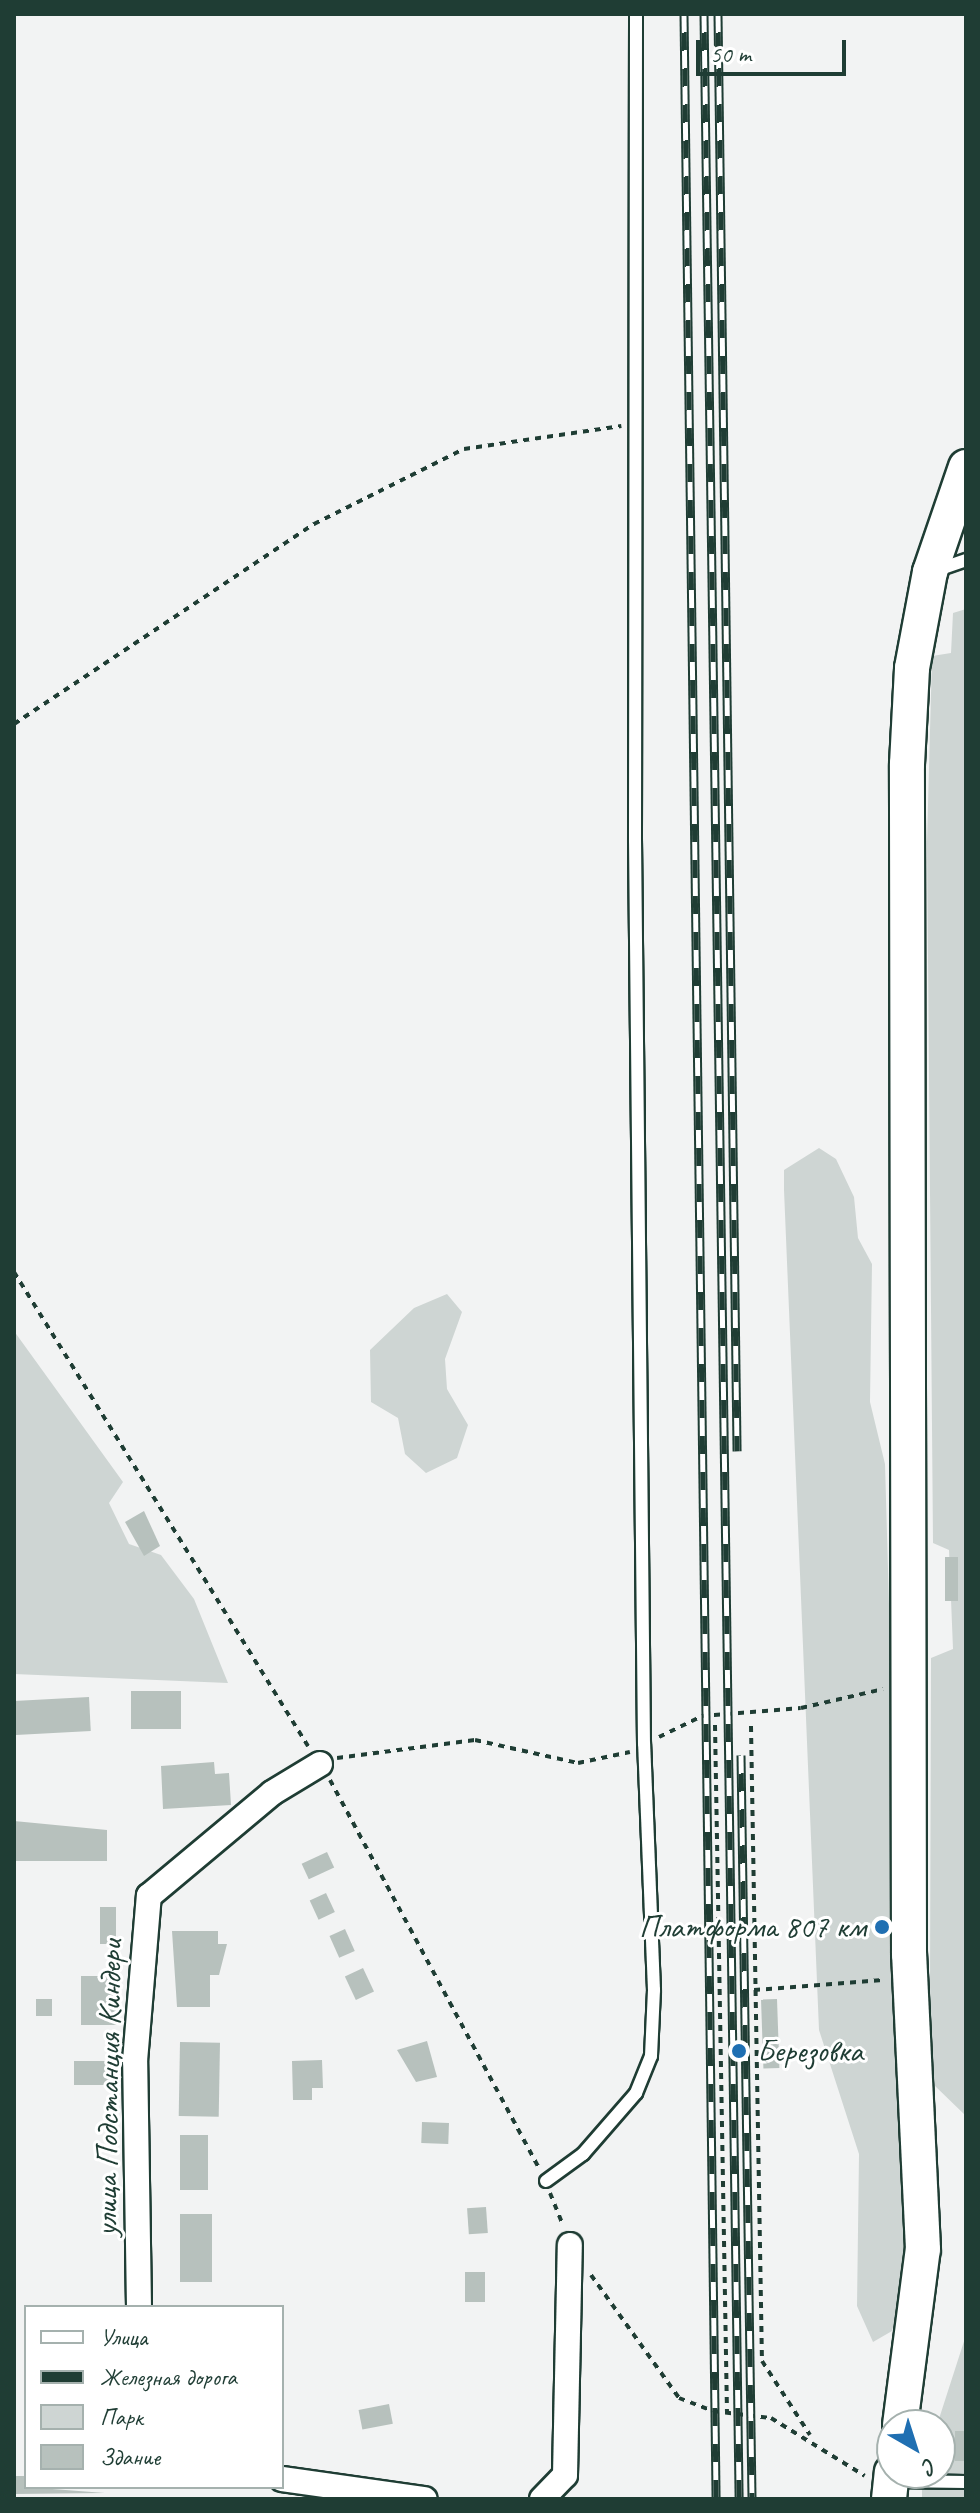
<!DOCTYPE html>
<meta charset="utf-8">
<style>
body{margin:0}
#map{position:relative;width:980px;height:2513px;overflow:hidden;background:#f2f3f3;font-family:Caveat,sans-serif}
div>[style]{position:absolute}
.green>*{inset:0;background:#ced5d3}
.building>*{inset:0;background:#b7c1bd;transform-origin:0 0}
.path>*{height:4px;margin-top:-2px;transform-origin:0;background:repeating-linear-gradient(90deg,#1f3d34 0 6px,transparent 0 12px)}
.roads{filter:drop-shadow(2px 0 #1f3d34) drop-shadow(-2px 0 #1f3d34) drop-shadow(0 2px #1f3d34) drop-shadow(0 -2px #1f3d34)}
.lane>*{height:12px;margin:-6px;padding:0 6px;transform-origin:6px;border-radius:6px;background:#fff}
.street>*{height:24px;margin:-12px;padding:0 12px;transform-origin:12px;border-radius:12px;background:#fff}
.secondary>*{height:34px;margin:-17px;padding:0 17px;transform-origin:17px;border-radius:17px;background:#fff}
.rail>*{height:9px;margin-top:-4.5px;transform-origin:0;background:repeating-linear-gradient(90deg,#fff 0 18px,#1f3d34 0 36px);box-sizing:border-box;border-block:2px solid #1f3d34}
.dots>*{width:22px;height:22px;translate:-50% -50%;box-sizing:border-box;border:4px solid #fff;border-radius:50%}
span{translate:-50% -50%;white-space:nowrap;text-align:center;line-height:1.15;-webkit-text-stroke:6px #fff;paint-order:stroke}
.poi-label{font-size:32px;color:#1f3d34}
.right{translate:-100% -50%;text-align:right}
.left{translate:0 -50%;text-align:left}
.street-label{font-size:32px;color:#1f3d34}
.frame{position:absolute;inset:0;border:16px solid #1f3d34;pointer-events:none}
.legend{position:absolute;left:24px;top:2305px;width:260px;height:184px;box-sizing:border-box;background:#fff;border:2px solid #a5b1ae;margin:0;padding:10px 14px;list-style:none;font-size:24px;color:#1f3d34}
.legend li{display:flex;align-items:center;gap:16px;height:40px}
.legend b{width:40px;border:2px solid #a5b1ae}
.north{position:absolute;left:876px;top:2409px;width:80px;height:80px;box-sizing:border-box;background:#fff;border:2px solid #a5b1ae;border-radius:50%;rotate:141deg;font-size:22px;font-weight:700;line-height:32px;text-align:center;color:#1f3d34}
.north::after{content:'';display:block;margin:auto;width:28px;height:36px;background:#1f6fb2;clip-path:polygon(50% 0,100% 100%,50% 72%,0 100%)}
.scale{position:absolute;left:696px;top:40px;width:150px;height:36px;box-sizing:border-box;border:4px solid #1f3d34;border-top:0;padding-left:10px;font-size:24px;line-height:28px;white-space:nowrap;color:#1f3d34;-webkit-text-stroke:6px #fff;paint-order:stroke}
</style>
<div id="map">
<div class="green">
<i style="clip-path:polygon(966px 609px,966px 2116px,934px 2085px,930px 1987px,931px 1658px,953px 1649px,949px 1550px,933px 1543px,927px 842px,932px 656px,951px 653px,953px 613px)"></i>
<i style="clip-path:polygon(819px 1148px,836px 1159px,854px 1197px,858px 1238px,872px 1264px,870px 1402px,885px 1464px,908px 2271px,892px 2331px,873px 2342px,857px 2306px,859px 2154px,819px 2030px,784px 1190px,784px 1170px)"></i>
<i style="clip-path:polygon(447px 1294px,462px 1312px,445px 1359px,447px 1389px,468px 1425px,457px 1458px,426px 1473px,405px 1454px,398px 1418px,371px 1402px,370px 1350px,414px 1308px)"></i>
<i style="clip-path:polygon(14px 1331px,123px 1482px,109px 1503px,129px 1544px,161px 1555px,194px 1599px,228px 1683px,14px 1674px)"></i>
<i style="clip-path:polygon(966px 2335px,966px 2499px,922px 2499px,922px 2473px,940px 2473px,937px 2425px)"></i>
</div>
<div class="building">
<i style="clip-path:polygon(144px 1511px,160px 1546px,144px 1556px,125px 1522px)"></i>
<i style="left:945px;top:1557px;width:13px;height:44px"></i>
<i style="left:131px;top:1691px;width:50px;height:38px"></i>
<i style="left:89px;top:1697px;width:34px;height:75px;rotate:87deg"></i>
<i style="clip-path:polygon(214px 1762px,215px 1774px,229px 1773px,231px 1805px,163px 1809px,161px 1766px)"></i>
<i style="clip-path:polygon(14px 1821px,107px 1830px,107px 1861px,14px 1861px)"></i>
<i style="left:327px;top:1852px;width:17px;height:28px;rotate:65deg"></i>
<i style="left:326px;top:1893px;width:21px;height:18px;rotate:65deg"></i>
<i style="left:100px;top:1907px;width:16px;height:37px"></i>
<i style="left:345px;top:1929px;width:24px;height:17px;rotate:66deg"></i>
<i style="clip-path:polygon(172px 1931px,218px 1931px,218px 1944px,227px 1944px,219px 1975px,210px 1975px,210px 2007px,177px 2007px)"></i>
<i style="left:363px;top:1968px;width:26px;height:20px;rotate:65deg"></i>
<i style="left:81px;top:1976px;width:39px;height:49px"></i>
<i style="left:36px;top:1999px;width:16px;height:17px"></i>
<i style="left:777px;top:1999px;width:69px;height:16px;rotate:88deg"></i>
<i style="clip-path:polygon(427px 2041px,437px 2077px,416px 2082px,397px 2050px)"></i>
<i style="left:180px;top:2042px;width:40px;height:74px;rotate:1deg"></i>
<i style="clip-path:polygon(322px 2060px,323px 2088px,312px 2088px,312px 2100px,293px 2100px,292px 2061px)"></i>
<i style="left:74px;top:2061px;width:39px;height:24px"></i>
<i style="left:422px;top:2122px;width:27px;height:21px;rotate:2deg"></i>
<i style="left:180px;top:2135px;width:28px;height:55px"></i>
<i style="left:486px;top:2207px;width:26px;height:19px;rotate:86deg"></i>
<i style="left:180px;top:2214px;width:32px;height:68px"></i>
<i style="left:465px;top:2272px;width:20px;height:30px"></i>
<i style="left:389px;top:2404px;width:20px;height:31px;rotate:79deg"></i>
<i style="left:955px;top:2431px;width:11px;height:30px"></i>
<i style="clip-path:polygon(14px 2476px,26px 2476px,26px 2487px,105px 2493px,14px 2494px)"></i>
</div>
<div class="path">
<i style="left:14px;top:724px;width:361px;rotate:-33.7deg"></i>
<i style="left:314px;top:524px;width:168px;rotate:-26.6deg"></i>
<i style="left:464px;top:449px;width:159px;rotate:-8.3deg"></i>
<i style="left:14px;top:1272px;width:558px;rotate:58.19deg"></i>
<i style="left:715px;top:1725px;width:687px;rotate:89deg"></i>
<i style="left:751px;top:1726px;width:635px;rotate:89.01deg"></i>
<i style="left:762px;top:2361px;width:88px;rotate:57deg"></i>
<i style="left:659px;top:1737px;width:48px;rotate:-26deg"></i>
<i style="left:702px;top:1716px;width:99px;rotate:-4.6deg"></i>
<i style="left:801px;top:1708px;width:84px;rotate:-13deg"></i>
<i style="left:337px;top:1758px;width:139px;rotate:-7.4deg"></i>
<i style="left:475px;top:1740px;width:106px;rotate:12.6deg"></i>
<i style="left:578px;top:1763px;width:53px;rotate:-11.9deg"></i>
<i style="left:330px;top:1780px;width:439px;rotate:61.7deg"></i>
<i style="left:754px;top:1990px;width:129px;rotate:-4.4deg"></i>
<i style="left:550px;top:2193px;width:35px;rotate:68deg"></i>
<i style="left:591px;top:2275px;width:151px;rotate:54.4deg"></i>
<i style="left:679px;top:2398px;width:36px;rotate:21deg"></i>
<i style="left:713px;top:2411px;width:58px;rotate:6.9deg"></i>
<i style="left:771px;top:2418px;width:110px;rotate:31.7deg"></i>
</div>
<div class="roads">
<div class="lane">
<i style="left:937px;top:570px;width:31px;rotate:-19deg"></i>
<i style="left:546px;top:2181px;width:46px;rotate:-36.1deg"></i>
<i style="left:583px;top:2154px;width:81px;rotate:-49deg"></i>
<i style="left:636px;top:2093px;width:40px;rotate:-68deg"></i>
<i style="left:651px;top:2056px;width:66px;rotate:-87.4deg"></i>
<i style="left:654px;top:1990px;width:246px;rotate:-92.3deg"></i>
<i style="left:644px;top:1744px;width:903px;rotate:-90.57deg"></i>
<i style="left:635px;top:841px;width:827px;rotate:-89.93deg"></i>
<i style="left:894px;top:2481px;width:72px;rotate:0.8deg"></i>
</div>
<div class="street">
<i style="left:139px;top:2307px;width:246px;rotate:-90.9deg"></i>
<i style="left:135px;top:2061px;width:166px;rotate:-85.2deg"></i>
<i style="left:149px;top:1896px;width:160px;rotate:-39.9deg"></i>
<i style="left:272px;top:1793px;width:56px;rotate:-31.1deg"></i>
<i style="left:282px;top:2479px;width:144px;rotate:8deg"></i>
<i style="left:542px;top:2499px;width:33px;rotate:-46deg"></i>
<i style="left:565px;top:2475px;width:230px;rotate:-88.8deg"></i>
</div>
<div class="secondary">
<i style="left:900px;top:2425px;width:177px;rotate:-82.6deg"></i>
<i style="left:923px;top:2249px;width:294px;rotate:-92.7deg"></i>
<i style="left:909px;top:1955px;width:1191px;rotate:-90.1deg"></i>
<i style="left:907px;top:764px;width:96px;rotate:-87deg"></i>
<i style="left:912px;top:668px;width:98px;rotate:-79.4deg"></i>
<i style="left:930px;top:572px;width:111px;rotate:-71.1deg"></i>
<i style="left:889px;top:2499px;width:27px;rotate:-84deg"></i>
</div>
</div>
<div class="rail">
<i style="left:684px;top:14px;width:2485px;rotate:89.26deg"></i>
<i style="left:704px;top:14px;width:2485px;rotate:89.19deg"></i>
<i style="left:718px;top:14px;width:1437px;rotate:89.24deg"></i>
<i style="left:741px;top:1755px;width:744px;rotate:89.15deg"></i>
</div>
<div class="dots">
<i style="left:882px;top:1927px;background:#1f6fb2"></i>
<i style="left:739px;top:2051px;background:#1f6fb2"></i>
</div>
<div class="poi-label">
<span class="right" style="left:866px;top:1927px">Платформа 807 км</span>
<span class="left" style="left:757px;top:2051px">Березовка</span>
</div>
<div class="street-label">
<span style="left:109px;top:2088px;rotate:-89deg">улица Подстанция Киндери</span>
</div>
<div class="frame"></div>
<ul class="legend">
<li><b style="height:10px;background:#fff"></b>Улица</li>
<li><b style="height:10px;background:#1f3d34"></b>Железная дорога</li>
<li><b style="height:22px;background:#ced5d3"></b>Парк</li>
<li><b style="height:22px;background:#b7c1bd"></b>Здание</li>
</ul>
<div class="north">С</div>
<div class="scale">50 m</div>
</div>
